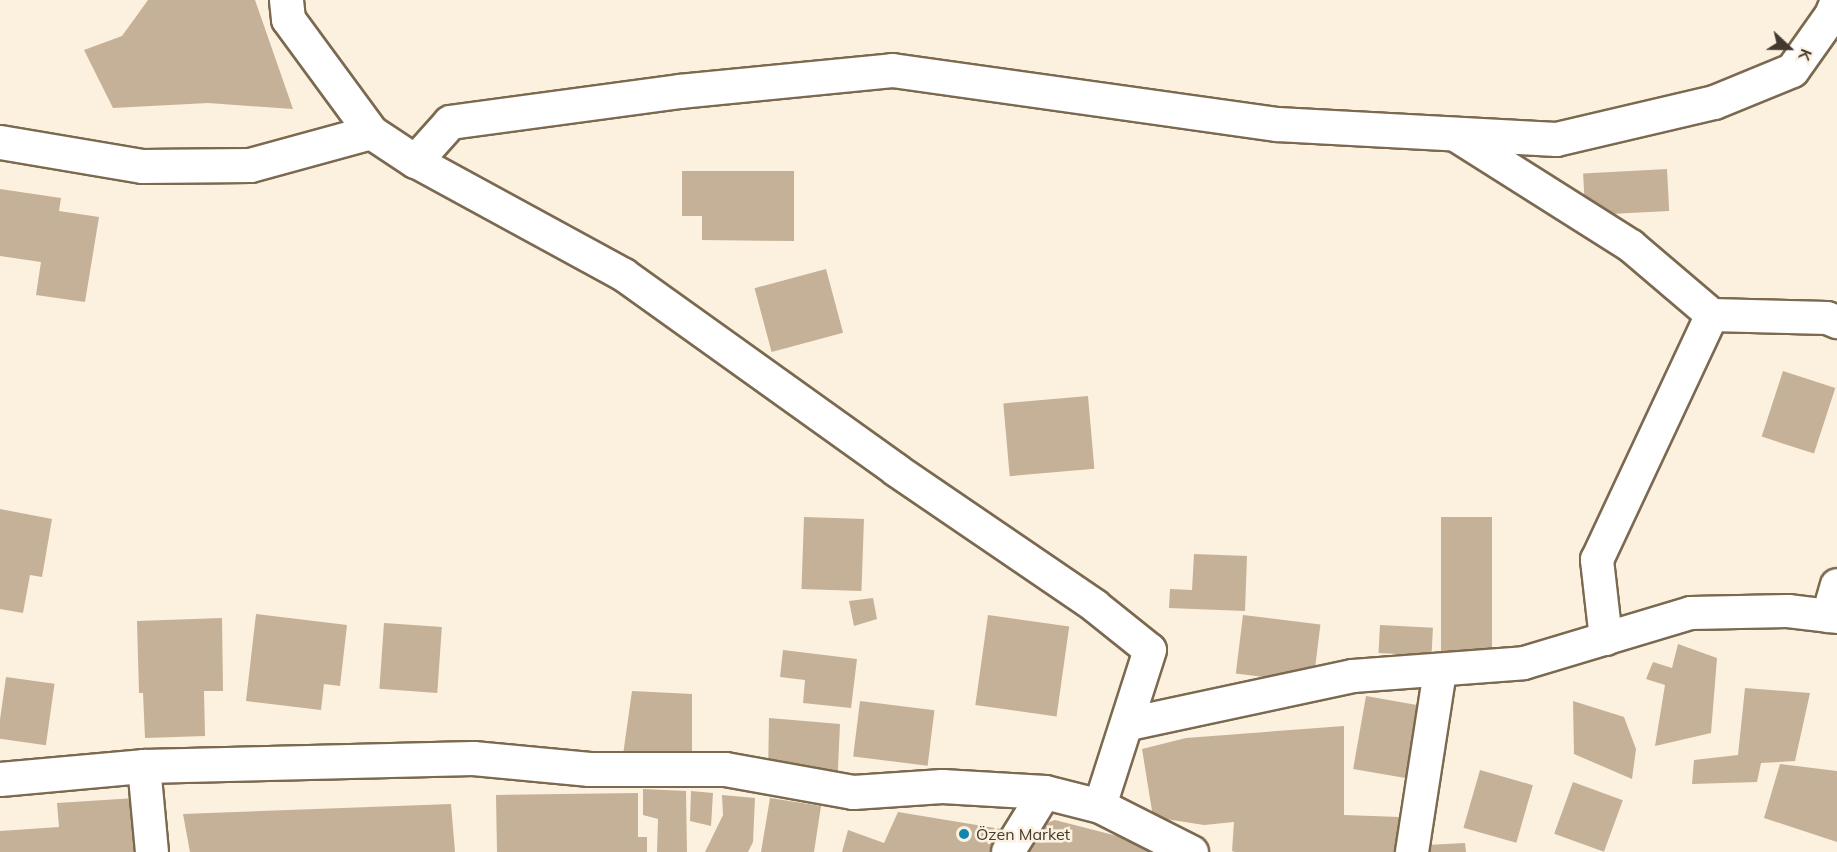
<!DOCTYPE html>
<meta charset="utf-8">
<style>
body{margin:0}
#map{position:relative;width:1837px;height:852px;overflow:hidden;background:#fcf0df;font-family:Mulish,sans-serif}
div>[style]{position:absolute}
.building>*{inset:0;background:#c5b197;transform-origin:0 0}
.roads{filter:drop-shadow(2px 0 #7b6950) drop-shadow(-2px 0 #7b6950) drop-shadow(0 2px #7b6950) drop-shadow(0 -2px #7b6950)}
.street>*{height:32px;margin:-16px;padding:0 16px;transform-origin:16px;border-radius:16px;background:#fff}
.secondary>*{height:33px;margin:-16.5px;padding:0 16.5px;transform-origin:16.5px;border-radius:16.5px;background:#fff}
.dots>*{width:16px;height:16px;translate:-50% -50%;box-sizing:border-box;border:3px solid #fcf0df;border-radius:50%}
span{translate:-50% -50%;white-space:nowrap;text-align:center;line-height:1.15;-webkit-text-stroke:5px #fcf0df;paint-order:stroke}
.poi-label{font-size:16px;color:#423a2f}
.left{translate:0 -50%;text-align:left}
.north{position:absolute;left:1759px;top:18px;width:60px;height:60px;-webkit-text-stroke:4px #fcf0df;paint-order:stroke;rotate:112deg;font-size:16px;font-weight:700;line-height:24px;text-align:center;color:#423a2f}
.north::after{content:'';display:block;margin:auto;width:21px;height:27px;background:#423a2f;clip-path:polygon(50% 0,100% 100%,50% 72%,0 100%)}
</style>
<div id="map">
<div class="building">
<i style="clip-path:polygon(148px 0,255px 0,293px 109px,208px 103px,113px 108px,84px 50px,122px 36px)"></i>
<i style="left:1667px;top:169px;width:42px;height:84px;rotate:87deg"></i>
<i style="clip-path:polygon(682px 171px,794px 171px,794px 241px,702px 240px,702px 216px,682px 216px)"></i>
<i style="clip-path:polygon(0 189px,61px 198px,59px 211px,99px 217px,85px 302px,36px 295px,41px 262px,0 256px)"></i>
<i style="left:826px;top:269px;width:66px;height:74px;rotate:75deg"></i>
<i style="left:1783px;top:371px;width:55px;height:69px;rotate:18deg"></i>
<i style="left:1088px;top:396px;width:73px;height:85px;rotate:85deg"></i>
<i style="clip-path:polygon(0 509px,52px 519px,42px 577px,30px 575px,23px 613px,0 609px)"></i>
<i style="left:804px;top:517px;width:60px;height:72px;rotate:2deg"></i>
<i style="left:1441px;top:517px;width:51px;height:147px"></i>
<i style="clip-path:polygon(1194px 554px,1247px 556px,1245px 611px,1169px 608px,1170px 589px,1192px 590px)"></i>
<i style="clip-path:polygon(873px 598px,877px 619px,854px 626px,849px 601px)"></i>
<i style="clip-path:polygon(256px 614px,347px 625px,340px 686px,324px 684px,321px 710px,246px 701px)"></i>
<i style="left:988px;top:615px;width:82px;height:91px;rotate:8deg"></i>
<i style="left:1243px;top:615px;width:78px;height:59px;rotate:7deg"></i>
<i style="clip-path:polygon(222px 618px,223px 691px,204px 691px,205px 736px,145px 738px,143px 693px,139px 693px,137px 621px)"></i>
<i style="left:384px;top:623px;width:58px;height:66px;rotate:4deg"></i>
<i style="left:1380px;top:625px;width:53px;height:28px;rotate:3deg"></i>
<i style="clip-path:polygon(1678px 644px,1717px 658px,1711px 733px,1655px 746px,1665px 685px,1646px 679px,1653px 662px,1672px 668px)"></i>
<i style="clip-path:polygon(783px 650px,857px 659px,851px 708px,803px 703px,805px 680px,780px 677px)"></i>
<i style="left:6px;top:677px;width:49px;height:62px;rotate:8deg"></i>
<i style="clip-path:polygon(1745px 688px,1810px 693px,1795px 761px,1761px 763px,1757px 782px,1692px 784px,1694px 760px,1738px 755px)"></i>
<i style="clip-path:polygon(632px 691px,692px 694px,692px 766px,622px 762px)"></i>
<i style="left:1366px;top:696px;width:56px;height:74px;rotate:10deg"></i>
<i style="left:860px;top:701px;width:75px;height:56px;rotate:7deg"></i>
<i style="clip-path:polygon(1573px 701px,1624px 717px,1636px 749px,1632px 779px,1574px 754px)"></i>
<i style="clip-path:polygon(769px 718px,840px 724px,837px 789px,768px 777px)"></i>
<i style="clip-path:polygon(1344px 726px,1344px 815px,1400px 817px,1397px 852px,1235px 852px,1232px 851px,1234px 822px,1204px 825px,1153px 817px,1142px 749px,1186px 738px)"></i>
<i style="clip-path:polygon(1780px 764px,1837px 771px,1837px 842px,1764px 818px)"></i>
<i style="left:1480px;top:770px;width:55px;height:60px;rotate:16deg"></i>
<i style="left:1573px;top:782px;width:53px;height:55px;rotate:20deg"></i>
<i style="clip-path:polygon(643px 789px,686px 791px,687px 852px,657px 852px,658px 819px,643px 815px)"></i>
<i style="clip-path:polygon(691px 791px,713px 793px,711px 826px,690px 821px)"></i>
<i style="clip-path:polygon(638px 793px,638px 837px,647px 837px,647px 852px,497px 852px,496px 795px)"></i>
<i style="clip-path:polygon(722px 795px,755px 798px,753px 842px,748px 852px,705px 852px,723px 815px)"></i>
<i style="clip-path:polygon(136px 798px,139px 852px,0 852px,0 831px,59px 827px,57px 803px)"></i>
<i style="clip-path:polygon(770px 798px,821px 806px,814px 852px,761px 852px)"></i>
<i style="clip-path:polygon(451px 804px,455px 852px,190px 852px,183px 814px)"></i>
<i style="clip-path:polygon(898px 812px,1007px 830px,993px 852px,842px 852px,848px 830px,884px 843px)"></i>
<i style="clip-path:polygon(1055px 820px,1156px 846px,1153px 852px,1026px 852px,1035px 827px)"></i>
<i style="clip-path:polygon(1465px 843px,1466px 852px,1428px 852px,1427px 845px)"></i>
</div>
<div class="roads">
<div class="street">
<i style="left:1454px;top:134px;width:209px;rotate:32.3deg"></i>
<i style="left:1631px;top:246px;width:106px;rotate:40.4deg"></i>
<i style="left:415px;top:161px;width:238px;rotate:28.6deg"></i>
<i style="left:624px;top:275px;width:335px;rotate:35.6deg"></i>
<i style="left:896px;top:470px;width:241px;rotate:34.3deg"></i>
<i style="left:1095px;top:606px;width:70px;rotate:38.7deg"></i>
<i style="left:1150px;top:650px;width:164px;rotate:107.8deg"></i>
<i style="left:1828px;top:616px;width:32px;rotate:-74deg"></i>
<i style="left:1606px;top:639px;width:80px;rotate:-96.5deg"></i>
<i style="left:1597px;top:560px;width:271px;rotate:-64.9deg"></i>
<i style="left:1712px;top:315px;width:115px;rotate:1.5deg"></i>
<i style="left:1827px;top:318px;width:11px;rotate:22deg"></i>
<i style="left:1129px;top:724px;width:229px;rotate:-12.1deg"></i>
<i style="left:1353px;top:676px;width:171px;rotate:-4.3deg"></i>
<i style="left:1524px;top:663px;width:174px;rotate:-16.7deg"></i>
<i style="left:1691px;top:613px;width:97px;rotate:-1.2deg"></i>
<i style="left:1788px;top:611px;width:49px;rotate:7deg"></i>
<i style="left:144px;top:766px;width:86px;rotate:84.7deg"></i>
<i style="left:1008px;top:852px;width:70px;rotate:-58.3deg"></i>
<i style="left:1412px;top:852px;width:182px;rotate:-81.2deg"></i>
</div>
<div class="secondary">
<i style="left:286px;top:0;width:19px;rotate:84deg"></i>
<i style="left:288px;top:19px;width:140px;rotate:53.7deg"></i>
<i style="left:371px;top:132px;width:53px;rotate:33.4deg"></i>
<i style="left:415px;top:161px;width:52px;rotate:-48.1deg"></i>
<i style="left:450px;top:122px;width:231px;rotate:-7.7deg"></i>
<i style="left:679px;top:91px;width:214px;rotate:-5.6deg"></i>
<i style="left:892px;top:70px;width:389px;rotate:8deg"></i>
<i style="left:1277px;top:124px;width:279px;rotate:3.1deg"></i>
<i style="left:1556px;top:139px;width:162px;rotate:-13.2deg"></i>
<i style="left:1714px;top:102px;width:84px;rotate:-22.3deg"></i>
<i style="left:1792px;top:70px;width:67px;rotate:-54.7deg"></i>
<i style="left:1831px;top:15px;width:16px;rotate:-68deg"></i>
<i style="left:0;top:142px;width:144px;rotate:9.6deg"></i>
<i style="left:142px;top:166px;width:108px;rotate:-0.5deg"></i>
<i style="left:250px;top:165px;width:125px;rotate:-15.3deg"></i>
<i style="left:0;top:779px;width:145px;rotate:-5.2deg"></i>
<i style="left:144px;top:766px;width:329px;rotate:-1.4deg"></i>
<i style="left:473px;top:758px;width:117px;rotate:5.4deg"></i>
<i style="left:589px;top:769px;width:136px"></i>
<i style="left:725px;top:769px;width:130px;rotate:10.2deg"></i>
<i style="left:853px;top:792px;width:89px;rotate:-3.9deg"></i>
<i style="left:942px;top:786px;width:103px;rotate:3.3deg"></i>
<i style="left:1045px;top:792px;width:57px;rotate:14.3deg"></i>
<i style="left:1100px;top:806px;width:102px;rotate:26.8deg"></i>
</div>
</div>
<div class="dots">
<i style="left:964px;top:834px;background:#0d87ab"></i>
</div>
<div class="poi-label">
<span class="left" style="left:976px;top:834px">Özen Market</span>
</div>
<div class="north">K</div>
</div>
